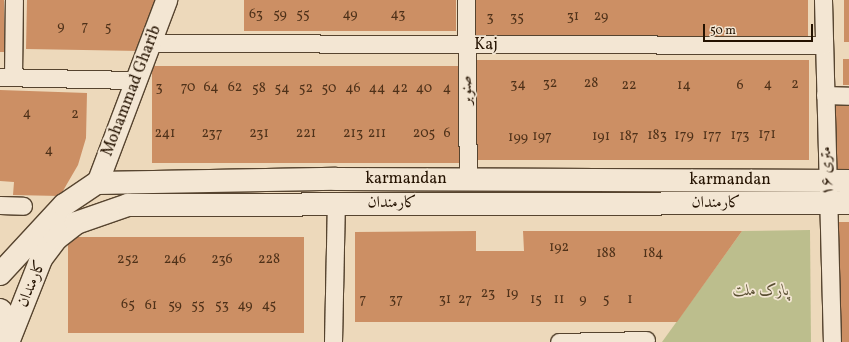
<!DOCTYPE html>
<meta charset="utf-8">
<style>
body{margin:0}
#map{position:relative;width:849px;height:342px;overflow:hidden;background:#edd9bb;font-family:Vollkorn,Amiri,serif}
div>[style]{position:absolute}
.green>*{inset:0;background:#bcbe8d}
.building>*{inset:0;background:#cc8f64;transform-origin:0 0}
.roads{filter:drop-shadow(1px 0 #56442f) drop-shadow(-1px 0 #56442f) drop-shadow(0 1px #56442f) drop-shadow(0 -1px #56442f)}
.minor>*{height:17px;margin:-8.5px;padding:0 8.5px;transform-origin:8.5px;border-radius:8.5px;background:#f3e6d3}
.tertiary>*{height:21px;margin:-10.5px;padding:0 10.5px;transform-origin:10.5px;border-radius:10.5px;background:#f3e6d3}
.secondary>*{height:22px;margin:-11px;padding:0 11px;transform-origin:11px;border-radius:11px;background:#f3e6d3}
span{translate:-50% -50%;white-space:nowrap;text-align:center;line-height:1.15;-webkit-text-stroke:3.5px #f3e6d3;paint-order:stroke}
.number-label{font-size:14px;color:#4e3119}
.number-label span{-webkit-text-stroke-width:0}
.street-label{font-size:16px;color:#241200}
.park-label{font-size:16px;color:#594e31;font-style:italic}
.scale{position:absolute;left:703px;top:24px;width:110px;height:18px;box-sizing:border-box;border:2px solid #241200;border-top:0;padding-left:5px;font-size:12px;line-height:14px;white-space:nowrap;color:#241200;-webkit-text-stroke:3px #f3e6d3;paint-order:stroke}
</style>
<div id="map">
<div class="green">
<i style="clip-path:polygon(810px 230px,811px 342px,662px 342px,742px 231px)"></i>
</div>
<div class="building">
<i style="left:0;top:0;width:4px;height:52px"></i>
<i style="clip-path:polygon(27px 0,163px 0,141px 51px,26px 49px)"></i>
<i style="left:244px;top:0;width:212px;height:31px"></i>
<i style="left:476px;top:0;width:332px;height:36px"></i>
<i style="left:844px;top:0;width:5px;height:42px"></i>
<i style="left:849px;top:59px;width:26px;height:6px;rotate:90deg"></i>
<i style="left:809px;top:60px;width:100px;height:332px;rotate:90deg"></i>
<i style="left:152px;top:66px;width:307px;height:97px"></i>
<i style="clip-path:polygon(0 90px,87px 93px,86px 138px,78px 165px,60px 196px,13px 195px,14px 182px,0 181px)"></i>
<i style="left:831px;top:100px;width:18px;height:69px"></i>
<i style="left:838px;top:222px;width:11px;height:120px"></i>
<i style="clip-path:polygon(476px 231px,476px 251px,524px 251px,523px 231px,742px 231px,677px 322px,355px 322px,355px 232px)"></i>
<i style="left:68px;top:237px;width:236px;height:96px"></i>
</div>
<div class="roads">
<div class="minor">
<i style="left:466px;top:0;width:179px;rotate:89.4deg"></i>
<i style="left:823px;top:0;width:342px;rotate:88.5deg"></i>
<i style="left:149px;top:43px;width:675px;rotate:0.17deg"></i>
<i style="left:0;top:77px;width:135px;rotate:1.3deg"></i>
<i style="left:13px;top:77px;width:77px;rotate:-89.3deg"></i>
<i style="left:825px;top:95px;width:24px;rotate:2deg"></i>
<i style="left:0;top:205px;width:23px;rotate:2deg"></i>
<i style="left:333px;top:342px;width:139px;rotate:-88.8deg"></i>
<i style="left:559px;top:342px;width:87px;rotate:-1.3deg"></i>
</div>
<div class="tertiary">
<i style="left:97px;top:183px;width:196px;rotate:-69.3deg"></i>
<i style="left:0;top:309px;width:9px;rotate:54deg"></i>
<i style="left:5px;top:316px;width:26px;rotate:81deg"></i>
</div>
<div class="secondary">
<i style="left:0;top:274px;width:94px;rotate:-47.2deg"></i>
<i style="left:64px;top:205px;width:40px;rotate:-34deg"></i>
<i style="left:97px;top:183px;width:239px;rotate:-1deg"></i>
<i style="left:336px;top:179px;width:513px;rotate:0.22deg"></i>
<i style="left:9px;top:340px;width:87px;rotate:-68.4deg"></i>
<i style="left:41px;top:259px;width:26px;rotate:-53deg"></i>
<i style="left:57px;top:238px;width:24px;rotate:-38deg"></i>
<i style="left:76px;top:223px;width:55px;rotate:-19.1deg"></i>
<i style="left:128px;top:205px;width:721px;rotate:-0.16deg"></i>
</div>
</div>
<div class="number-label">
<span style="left:256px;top:15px">63</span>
<span style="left:280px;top:15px">59</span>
<span style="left:303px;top:15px">55</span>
<span style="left:350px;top:15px">49</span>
<span style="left:398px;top:15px">43</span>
<span style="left:573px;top:17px">31</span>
<span style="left:601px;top:17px">29</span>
<span style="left:490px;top:18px">3</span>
<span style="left:517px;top:18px">35</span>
<span style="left:61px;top:27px">9</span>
<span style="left:85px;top:27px">7</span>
<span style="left:108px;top:28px">5</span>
<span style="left:550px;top:84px">32</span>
<span style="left:591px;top:84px">28</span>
<span style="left:518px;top:85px">34</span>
<span style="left:768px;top:85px">4</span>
<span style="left:795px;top:85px">2</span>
<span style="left:629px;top:86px">22</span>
<span style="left:684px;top:86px">14</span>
<span style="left:740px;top:86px">6</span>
<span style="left:159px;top:88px">3</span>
<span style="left:188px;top:88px">70</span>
<span style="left:211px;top:88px">64</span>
<span style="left:235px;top:88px">62</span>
<span style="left:259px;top:89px">58</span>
<span style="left:282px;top:89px">54</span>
<span style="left:306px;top:89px">52</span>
<span style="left:329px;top:89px">50</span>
<span style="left:353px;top:89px">46</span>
<span style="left:377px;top:89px">44</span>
<span style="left:400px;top:89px">42</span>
<span style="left:424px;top:89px">40</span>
<span style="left:447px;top:89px">4</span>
<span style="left:27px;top:114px">4</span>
<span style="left:75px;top:115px">2</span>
<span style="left:165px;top:134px">241</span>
<span style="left:212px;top:134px">237</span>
<span style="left:259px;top:134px">231</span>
<span style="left:306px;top:134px">221</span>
<span style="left:353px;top:134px">213</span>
<span style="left:377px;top:134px">211</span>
<span style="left:424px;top:134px">205</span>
<span style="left:447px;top:134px">6</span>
<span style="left:767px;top:135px">171</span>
<span style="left:657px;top:136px">183</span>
<span style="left:684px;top:136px">179</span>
<span style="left:712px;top:136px">177</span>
<span style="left:740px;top:136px">173</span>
<span style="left:542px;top:137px">197</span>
<span style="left:601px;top:137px">191</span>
<span style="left:629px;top:137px">187</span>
<span style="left:518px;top:138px">199</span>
<span style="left:49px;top:151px">4</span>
<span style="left:559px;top:248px">192</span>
<span style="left:606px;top:254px">188</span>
<span style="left:653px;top:254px">184</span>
<span style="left:128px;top:260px">252</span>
<span style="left:175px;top:260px">246</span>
<span style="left:222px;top:260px">236</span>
<span style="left:269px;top:260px">228</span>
<span style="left:488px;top:294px">23</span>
<span style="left:512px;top:294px">19</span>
<span style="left:363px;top:300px">7</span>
<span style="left:396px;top:300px">37</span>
<span style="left:445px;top:300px">31</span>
<span style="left:465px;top:300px">27</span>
<span style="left:536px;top:300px">15</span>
<span style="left:559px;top:300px">11</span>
<span style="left:583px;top:300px">9</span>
<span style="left:606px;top:300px">5</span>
<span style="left:630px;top:300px">1</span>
<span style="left:128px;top:305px">65</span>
<span style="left:151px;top:306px">61</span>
<span style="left:175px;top:306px">59</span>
<span style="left:198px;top:306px">55</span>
<span style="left:222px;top:306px">53</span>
<span style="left:245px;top:306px">49</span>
<span style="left:269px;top:306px">45</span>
</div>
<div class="street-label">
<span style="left:486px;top:45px">Kaj</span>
<span style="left:467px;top:90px;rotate:-91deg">صنوبر</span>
<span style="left:132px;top:91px;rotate:-69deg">Mohammad Gharib</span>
<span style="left:827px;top:171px;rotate:-92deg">۱۶ متری</span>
<span style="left:406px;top:179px">karmandan</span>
<span style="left:730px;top:180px">karmandan</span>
<span style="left:392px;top:203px">کارمندان</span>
<span style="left:716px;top:203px">کارمندان</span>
<span style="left:32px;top:284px;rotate:-67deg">کارمندان</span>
</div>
<div class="park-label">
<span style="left:761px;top:291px">پارک ملت</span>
</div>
<div class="scale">50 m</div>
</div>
